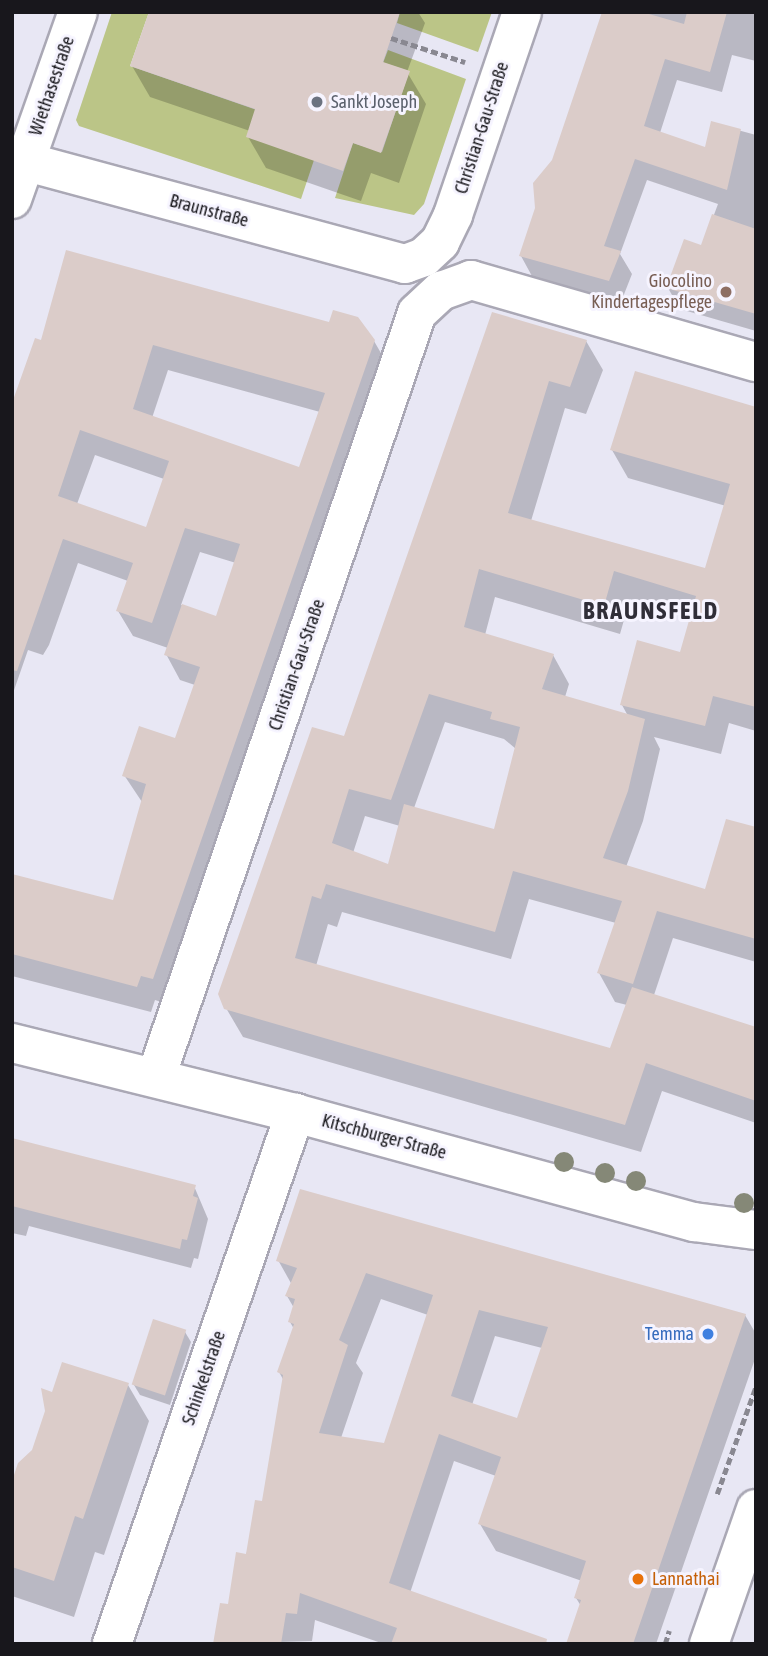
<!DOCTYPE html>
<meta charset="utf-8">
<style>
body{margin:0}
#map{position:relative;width:768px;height:1656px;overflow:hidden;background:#e8e7f4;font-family:"Asap Condensed",sans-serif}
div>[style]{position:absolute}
.green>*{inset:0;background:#bbc587}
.shadow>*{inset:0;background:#0003}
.building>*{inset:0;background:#dbccc9;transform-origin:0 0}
.path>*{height:4.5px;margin-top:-2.25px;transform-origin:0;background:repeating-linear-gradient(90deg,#898891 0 7px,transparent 0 10.5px)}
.roads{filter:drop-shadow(2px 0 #aaa8b5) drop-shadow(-2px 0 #aaa8b5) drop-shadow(0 2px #aaa8b5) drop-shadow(0 -2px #aaa8b5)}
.minor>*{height:38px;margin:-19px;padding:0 19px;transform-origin:19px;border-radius:19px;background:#fff}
.tertiary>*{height:38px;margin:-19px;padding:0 19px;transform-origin:19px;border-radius:19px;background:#fff}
.primary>*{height:38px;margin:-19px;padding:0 19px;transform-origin:19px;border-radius:19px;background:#fff}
.trees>*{width:20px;height:20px;margin:-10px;border-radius:50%;background:#858877}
.dots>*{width:19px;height:19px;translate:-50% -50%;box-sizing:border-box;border:4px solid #f6f4ff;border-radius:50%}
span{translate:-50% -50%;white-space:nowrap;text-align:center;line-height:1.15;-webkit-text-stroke:6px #f6f4ff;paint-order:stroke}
.street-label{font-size:18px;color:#18171c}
.worship-label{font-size:18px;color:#5b616d}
.left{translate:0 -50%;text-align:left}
.education-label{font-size:18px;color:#785e54}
.right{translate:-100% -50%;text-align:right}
.shop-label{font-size:18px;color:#366cbe}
.food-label{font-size:18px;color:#c56008}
.district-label{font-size:24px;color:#302e38;font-weight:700;letter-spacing:2px}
.frame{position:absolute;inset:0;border:14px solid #18171c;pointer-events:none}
</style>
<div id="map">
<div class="green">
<i style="clip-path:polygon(112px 12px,149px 12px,130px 66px,323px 133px,301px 199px,79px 126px,76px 120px)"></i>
<i style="clip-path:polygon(400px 12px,492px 12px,478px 52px,397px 23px)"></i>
<i style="clip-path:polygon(388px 50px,466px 79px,424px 204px,414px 215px,335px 198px,353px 143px,382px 152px,409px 72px,383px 63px)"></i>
</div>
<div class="shadow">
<i style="clip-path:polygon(150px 12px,418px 12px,425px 23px,407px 72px,426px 104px,399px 183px,371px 173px,361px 201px,266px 168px,248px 137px,250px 131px,150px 97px,132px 66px)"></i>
<i style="clip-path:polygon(603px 12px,756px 12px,756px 61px,732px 55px,722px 92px,677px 80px,660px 133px,706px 149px,712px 123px,756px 135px,756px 331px,680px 309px,668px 288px,702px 247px,718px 204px,647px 180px,620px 254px,632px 274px,621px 302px,533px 278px,521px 256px)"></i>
<i style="clip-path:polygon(evenodd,493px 314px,586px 341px,603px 370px,586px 414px,565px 408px,531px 521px,706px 570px,726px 506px,628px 478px,612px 450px,756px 408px,756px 731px,729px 723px,721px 754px,654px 737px,660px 749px,643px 821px,626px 867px,706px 891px,756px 829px,756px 962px,673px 938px,654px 995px,756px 1028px,756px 1123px,662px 1091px,641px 1152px,243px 1037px,226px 1008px,346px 738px,493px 314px,495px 597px,620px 634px,630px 599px,692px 617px,682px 654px,622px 705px,628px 716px,565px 697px,569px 684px,553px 655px,485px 635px,495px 597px,493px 314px,445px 722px,504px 739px,516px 749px,496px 831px,414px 808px,445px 722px,493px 314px,365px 816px,400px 826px,389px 866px,353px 853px,365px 816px,493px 314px,529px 899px,616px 923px,599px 973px,615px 1002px,627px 1005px,611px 1051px,316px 966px,328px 924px,337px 927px,342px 912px,511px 959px,529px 899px)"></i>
<i style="clip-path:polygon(evenodd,374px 341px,389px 367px,167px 1004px,155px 1000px,151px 1012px,12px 976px,12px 876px,114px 902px,142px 802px,124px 775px,176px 741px,195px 685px,180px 680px,166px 654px,168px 648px,133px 636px,118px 611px,128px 581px,78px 563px,49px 645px,43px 655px,28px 650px,12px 696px,12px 408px,42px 342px,374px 341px,168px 370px,320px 412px,300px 470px,152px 418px,168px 370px,374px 341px,95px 455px,164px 479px,147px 529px,77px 504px,95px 455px,374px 341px,200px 552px,236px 563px,218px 618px,181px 605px,200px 552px)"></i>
<i style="clip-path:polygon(12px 1139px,194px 1186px,208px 1219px,198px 1259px,194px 1258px,191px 1268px,29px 1226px,26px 1236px,12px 1233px)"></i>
<i style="clip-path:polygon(evenodd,278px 1260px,745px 1315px,756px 1334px,756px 1356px,656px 1644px,568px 1644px,581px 1606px,576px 1598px,582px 1581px,496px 1551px,480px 1524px,496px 1476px,454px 1461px,410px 1593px,513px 1644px,384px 1644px,315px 1620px,312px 1641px,215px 1644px,264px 1503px,284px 1381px,279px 1372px,294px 1329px,290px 1322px,294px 1308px,287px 1296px,292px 1285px,278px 1260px,381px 1299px,428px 1315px,385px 1445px,341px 1438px,363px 1373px,356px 1363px,381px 1299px,278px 1260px,495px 1336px,542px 1348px,518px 1421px,472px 1405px,495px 1336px)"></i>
<i style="clip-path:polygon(185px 1332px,191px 1342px,170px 1405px,140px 1395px,134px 1385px)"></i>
<i style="clip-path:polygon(128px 1385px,149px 1421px,104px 1555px,95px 1552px,74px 1617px,12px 1596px,12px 1490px,34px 1451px,53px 1394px)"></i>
</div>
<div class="building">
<i style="clip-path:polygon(149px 12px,400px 12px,383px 62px,410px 71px,381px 153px,353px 143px,343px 171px,246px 137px,255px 109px,130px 66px)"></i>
<i style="clip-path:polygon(602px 12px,642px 12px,684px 24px,687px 12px,727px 12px,710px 72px,665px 59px,644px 126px,705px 147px,711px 121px,741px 129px,727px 190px,635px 159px,604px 246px,621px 251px,609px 281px,519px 256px,535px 208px,533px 183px,552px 160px)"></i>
<i style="clip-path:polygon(712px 214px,756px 229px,756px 314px,666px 288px,684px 239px,701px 245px)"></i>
<i style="clip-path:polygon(evenodd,66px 250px,329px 322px,333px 310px,358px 317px,375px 340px,153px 979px,141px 976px,137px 987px,12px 954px,12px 874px,113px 900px,146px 784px,122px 776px,139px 726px,175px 738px,200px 667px,164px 655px,182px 604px,216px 616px,240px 544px,185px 528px,152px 623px,116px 611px,133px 563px,63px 539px,17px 671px,12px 670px,12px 403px,35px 338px,41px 340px,66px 250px,153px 345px,325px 393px,299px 467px,133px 409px,153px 345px,66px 250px,80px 430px,169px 461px,146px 527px,58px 496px,80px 430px)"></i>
<i style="clip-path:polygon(evenodd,492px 312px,587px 340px,570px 387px,549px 381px,508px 513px,705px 568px,730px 484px,610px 450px,635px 371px,756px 407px,756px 707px,713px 696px,705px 726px,620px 705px,637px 640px,680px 652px,696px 596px,614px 571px,604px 606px,479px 569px,464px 627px,554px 654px,542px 689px,645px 719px,628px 791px,603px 858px,705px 889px,726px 819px,756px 827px,756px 939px,657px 911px,633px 984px,597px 973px,622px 901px,513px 871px,495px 932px,326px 884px,321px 899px,312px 896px,295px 958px,610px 1048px,632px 987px,756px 1027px,756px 1101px,646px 1063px,625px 1125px,224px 1009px,218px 994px,312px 727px,344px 736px,492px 312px,429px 694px,492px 712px,490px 719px,520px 727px,494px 829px,404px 804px,388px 864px,332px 843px,349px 789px,391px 800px,429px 694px)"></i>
<i style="clip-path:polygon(12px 1138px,196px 1185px,193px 1196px,198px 1198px,187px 1240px,182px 1239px,180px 1249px,12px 1206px)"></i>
<i style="clip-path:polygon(evenodd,300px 1189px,746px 1314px,633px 1644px,566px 1644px,581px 1600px,574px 1598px,586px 1561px,478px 1524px,501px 1457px,439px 1434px,389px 1583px,547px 1639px,546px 1644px,391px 1644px,397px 1628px,300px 1593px,297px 1614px,286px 1613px,281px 1644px,213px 1644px,220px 1603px,228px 1604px,236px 1552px,246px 1554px,255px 1500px,262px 1501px,283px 1375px,277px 1372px,294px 1324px,288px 1322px,295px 1299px,285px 1296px,297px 1268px,276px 1261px,300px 1189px,366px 1273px,433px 1295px,384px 1443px,319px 1433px,348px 1345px,339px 1340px,366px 1273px,300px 1189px,479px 1310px,548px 1327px,517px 1418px,451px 1396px,479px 1310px)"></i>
<i style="left:153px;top:1319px;width:35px;height:69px;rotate:18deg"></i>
<i style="clip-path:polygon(62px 1362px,129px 1383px,83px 1519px,75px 1516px,54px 1581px,12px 1567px,12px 1481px,18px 1463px,32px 1450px,45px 1411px,41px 1388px,52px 1392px)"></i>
</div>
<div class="path">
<i style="left:391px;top:38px;width:78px;rotate:18deg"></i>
<i style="left:717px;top:1494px;width:115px;rotate:-70.1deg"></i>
<i style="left:665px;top:1644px;width:14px;rotate:-73deg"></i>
</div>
<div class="roads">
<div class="minor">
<i style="left:12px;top:158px;width:407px;rotate:15.1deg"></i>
<i style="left:405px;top:264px;width:20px;rotate:-20deg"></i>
<i style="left:424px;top:257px;width:22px;rotate:-43deg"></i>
<i style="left:440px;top:242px;width:30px;rotate:-64deg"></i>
<i style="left:453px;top:215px;width:214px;rotate:-71.2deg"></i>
<i style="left:12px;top:199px;width:198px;rotate:-70.6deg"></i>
<i style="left:156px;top:1077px;width:807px;rotate:-71.14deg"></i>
<i style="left:417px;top:313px;width:33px;rotate:-43deg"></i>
<i style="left:441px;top:291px;width:32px;rotate:-20deg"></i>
<i style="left:471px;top:280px;width:297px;rotate:16.1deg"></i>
<i style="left:112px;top:1644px;width:562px;rotate:-70.98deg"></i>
</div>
<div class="tertiary">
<i style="left:12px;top:1043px;width:292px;rotate:13.9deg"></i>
<i style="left:295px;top:1113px;width:414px;rotate:15.3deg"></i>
<i style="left:694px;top:1222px;width:63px;rotate:7.4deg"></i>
</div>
<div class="primary">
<i style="left:709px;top:1644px;width:143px;rotate:-70.8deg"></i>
</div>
</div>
<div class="trees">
<i style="left:564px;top:1162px"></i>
<i style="left:605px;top:1173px"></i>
<i style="left:636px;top:1181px"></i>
<i style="left:744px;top:1203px"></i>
</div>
<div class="dots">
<i style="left:317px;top:102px;background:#6b7280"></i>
<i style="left:726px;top:292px;background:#8d6e63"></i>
<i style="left:708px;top:1334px;background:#3f7fe0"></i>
<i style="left:638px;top:1579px;background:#e8710a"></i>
</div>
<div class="street-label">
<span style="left:52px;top:86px;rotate:-71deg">Wiethasestraße</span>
<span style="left:482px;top:128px;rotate:-72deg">Christian-Gau-Straße</span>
<span style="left:209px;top:211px;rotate:15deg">Braunstraße</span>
<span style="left:297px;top:665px;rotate:-71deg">Christian-Gau-Straße</span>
<span style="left:384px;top:1137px;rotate:15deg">Kitschburger Straße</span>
<span style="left:204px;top:1378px;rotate:-71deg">Schinkelstraße</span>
</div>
<div class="worship-label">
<span class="left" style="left:331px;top:102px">Sankt Joseph</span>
</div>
<div class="education-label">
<span class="right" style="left:712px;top:292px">Giocolino<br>Kindertagespflege</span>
</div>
<div class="shop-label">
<span class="right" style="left:694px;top:1334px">Temma</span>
</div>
<div class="food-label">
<span class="left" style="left:652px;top:1579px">Lannathai</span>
</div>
<div class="district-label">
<span style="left:651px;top:611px">BRAUNSFELD</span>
</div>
<div class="frame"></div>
</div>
